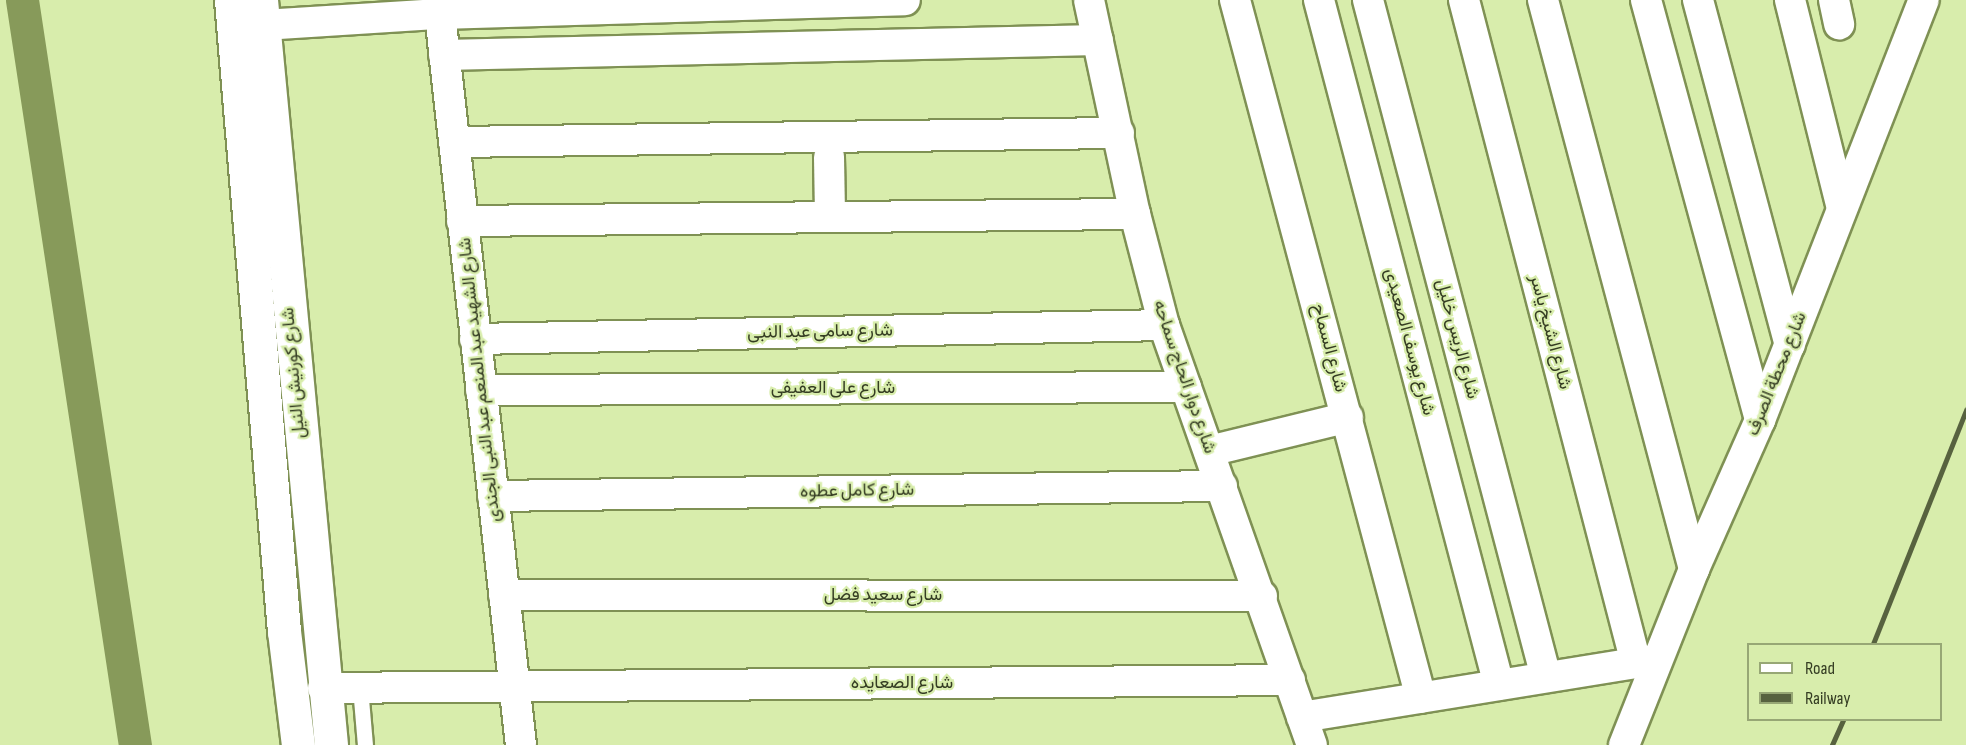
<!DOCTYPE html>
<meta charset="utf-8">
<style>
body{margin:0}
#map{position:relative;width:1966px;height:745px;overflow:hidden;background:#d8edac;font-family:"Sofia Sans Condensed",Vazirmatn,sans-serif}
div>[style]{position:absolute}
.canal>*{height:33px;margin:-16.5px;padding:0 16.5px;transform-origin:16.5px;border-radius:16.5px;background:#879a5a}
.roads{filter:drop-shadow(2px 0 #7f9154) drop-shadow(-2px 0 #7f9154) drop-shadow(0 2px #7f9154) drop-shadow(0 -2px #7f9154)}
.lane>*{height:15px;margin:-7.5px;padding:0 7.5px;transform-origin:7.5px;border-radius:7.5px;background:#fff}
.street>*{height:30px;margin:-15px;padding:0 15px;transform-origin:15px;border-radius:15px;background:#fff}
.secondary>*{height:33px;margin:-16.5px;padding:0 16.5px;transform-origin:16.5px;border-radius:16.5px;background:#fff}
.rail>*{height:4.5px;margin:-2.25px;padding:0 2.25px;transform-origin:2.25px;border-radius:2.25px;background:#57623f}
span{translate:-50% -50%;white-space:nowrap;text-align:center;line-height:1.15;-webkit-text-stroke:4.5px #d8edac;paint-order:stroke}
.street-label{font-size:18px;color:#353d23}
.legend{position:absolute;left:1747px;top:643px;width:195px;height:78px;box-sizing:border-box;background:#d8edac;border:2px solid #97a775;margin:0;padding:8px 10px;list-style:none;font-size:18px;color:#353d23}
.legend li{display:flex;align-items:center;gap:12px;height:30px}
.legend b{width:30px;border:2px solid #97a775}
</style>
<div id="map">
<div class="canal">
<i style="left:22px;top:0;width:754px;rotate:81.38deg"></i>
</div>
<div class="roads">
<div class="lane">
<i style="left:360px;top:687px;width:58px;rotate:85.1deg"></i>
</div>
<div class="street">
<i style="left:1089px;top:0;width:219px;rotate:77.9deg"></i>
<i style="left:1135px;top:214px;width:115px;rotate:75.4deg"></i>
<i style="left:1164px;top:325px;width:445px;rotate:70.6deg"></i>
<i style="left:1235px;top:0;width:722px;rotate:75.08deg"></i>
<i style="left:1319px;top:0;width:708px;rotate:75.28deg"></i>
<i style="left:1368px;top:0;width:700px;rotate:75.27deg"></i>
<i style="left:1464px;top:0;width:685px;rotate:75.46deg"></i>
<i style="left:1543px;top:0;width:589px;rotate:75.14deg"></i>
<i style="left:1646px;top:0;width:435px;rotate:74.8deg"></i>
<i style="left:1698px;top:0;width:357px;rotate:75.1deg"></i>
<i style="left:1790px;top:0;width:214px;rotate:76deg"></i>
<i style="left:1834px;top:0;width:25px;rotate:78deg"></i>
<i style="left:440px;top:14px;width:735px;rotate:83.68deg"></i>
<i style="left:263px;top:25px;width:177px;rotate:-3.6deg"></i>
<i style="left:440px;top:14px;width:465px;rotate:-1.7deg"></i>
<i style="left:444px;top:55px;width:654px;rotate:-1.31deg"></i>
<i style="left:454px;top:142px;width:665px;rotate:-0.78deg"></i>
<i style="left:829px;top:157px;width:59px;rotate:89deg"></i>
<i style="left:462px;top:221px;width:673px;rotate:-0.6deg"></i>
<i style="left:475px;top:339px;width:689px;rotate:-1.16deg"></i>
<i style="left:481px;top:390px;width:705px;rotate:-0.24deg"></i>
<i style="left:1209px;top:451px;width:143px;rotate:-13.7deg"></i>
<i style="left:493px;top:496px;width:729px;rotate:-0.79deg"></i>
<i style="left:504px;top:595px;width:758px;rotate:0.08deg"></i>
<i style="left:323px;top:688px;width:967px;rotate:-0.47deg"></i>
<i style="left:1302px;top:717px;width:358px;rotate:-9.2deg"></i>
<i style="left:1624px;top:745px;width:189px;rotate:-68.3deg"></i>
<i style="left:1694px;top:569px;width:163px;rotate:-66.1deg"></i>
<i style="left:1760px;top:420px;width:451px;rotate:-68.7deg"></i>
</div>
<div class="secondary">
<i style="left:231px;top:0;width:633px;rotate:85.2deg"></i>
<i style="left:284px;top:631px;width:115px;rotate:83deg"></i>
<i style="left:261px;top:0;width:748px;rotate:84.63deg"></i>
</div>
</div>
<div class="rail">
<i style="left:1873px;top:644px;width:252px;rotate:-68.3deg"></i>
<i style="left:1832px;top:745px;width:27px;rotate:-66deg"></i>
</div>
<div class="street-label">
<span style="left:820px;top:332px;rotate:-1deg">شارع سامى عبد النبى</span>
<span style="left:1550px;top:332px;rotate:75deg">شارع الشيخ ياسر</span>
<span style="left:1457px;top:339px;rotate:75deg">شارع الريس خليل</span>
<span style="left:1409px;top:342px;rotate:75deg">شارع يوسف الصعيدى</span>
<span style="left:1329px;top:348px;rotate:75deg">شارع السماح</span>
<span style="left:294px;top:373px;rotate:-95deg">شارع كورنيش النيل</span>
<span style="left:1777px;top:374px;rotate:-68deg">شارع محطة الصرف</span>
<span style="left:1184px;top:377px;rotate:71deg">شارع دوار الحاج سماحه</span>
<span style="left:480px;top:380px;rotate:-96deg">شارع الشهيد عبد المنعم عبد النبى الجندى</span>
<span style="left:833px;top:388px">شارع على العفيفى</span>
<span style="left:857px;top:491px;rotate:-1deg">شارع كامل عطوه</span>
<span style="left:883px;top:595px">شارع سعيد فضل</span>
<span style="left:902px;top:683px">شارع الصعايده</span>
</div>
<ul class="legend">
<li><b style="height:8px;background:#fff"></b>Road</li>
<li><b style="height:8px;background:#57623f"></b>Railway</li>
</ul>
</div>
